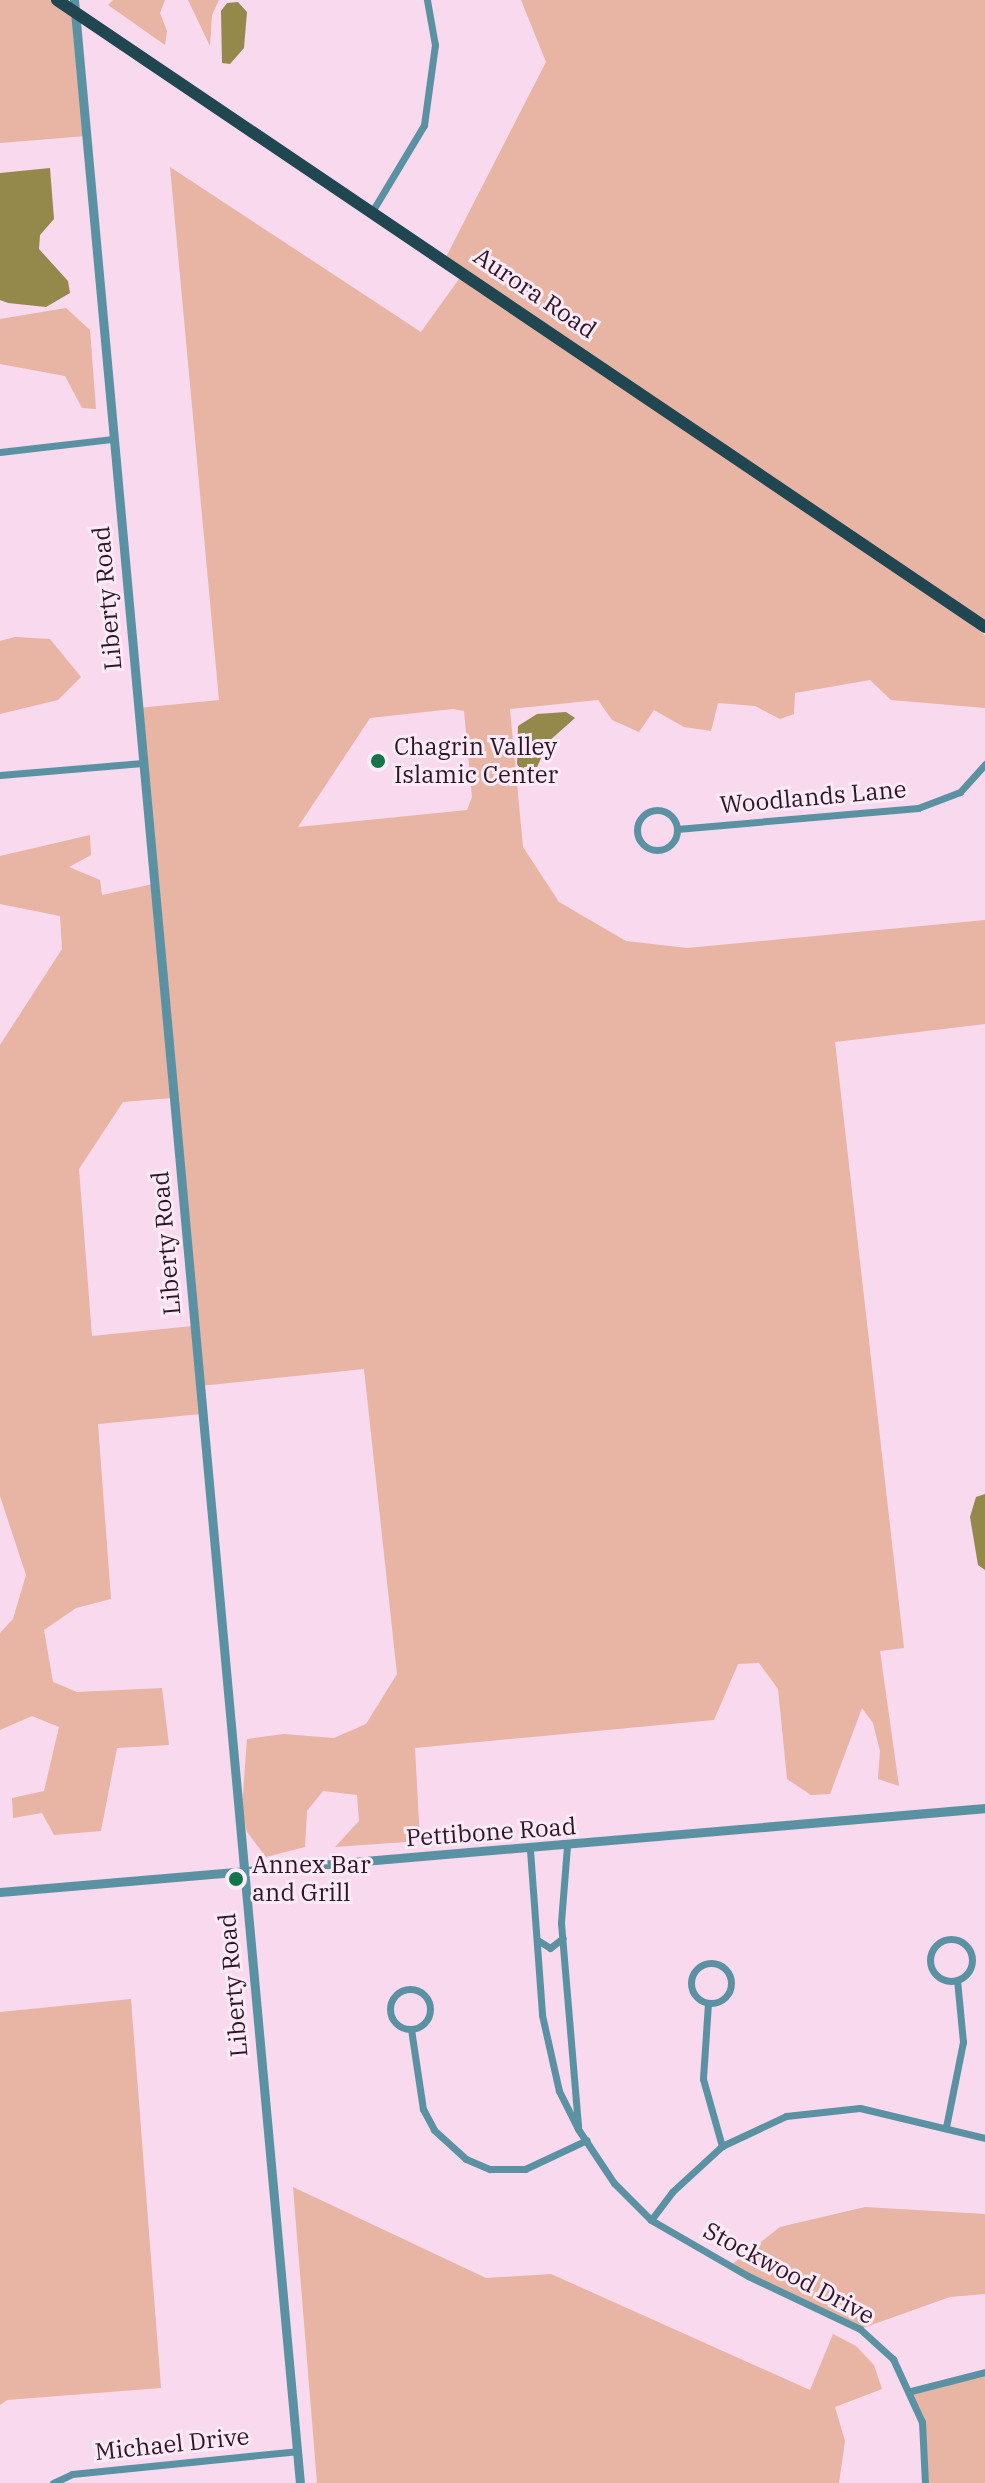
<!DOCTYPE html>
<style>
body{margin:0}
#map{position:relative;width:985px;height:2483px;overflow:hidden;background:#f8d9ee;font-family:"IBM Plex Serif",serif}
div>[style]{position:absolute}
.green>*{inset:0;background:#e8b4a4}
.water>*{inset:0;background:#94884b}
.minor>*{height:7px;margin:-3.5px;padding:0 3.5px;transform-origin:3.5px;border-radius:3.5px;background:#5a92a3}
.minor>.ring{margin:-3.5px;padding:0;box-sizing:content-box;background:none;border:7px solid #5a92a3;border-radius:50%}
.tertiary>*{height:9px;margin:-4.5px;padding:0 4.5px;transform-origin:4.5px;border-radius:4.5px;background:#5a92a3}
.primary>*{height:12px;margin:-6px;padding:0 6px;transform-origin:6px;border-radius:6px;background:#1f4651}
.dots>*{width:22px;height:22px;translate:-50% -50%;box-sizing:border-box;border:4px solid #fbebf6;border-radius:50%}
span{translate:-50% -50%;white-space:nowrap;text-align:center;line-height:1.15;-webkit-text-stroke:6px #fbebf6;paint-order:stroke}
.street-label{font-size:24px;color:#301529}
.poi-label{font-size:24px;color:#301529}
.left{translate:0 -50%;text-align:left}
</style>
<div id="map">
<div class="green">
<i style="clip-path:polygon(0 0,57px 0,75px 12px,86px 136px,0 143px)"></i>
<i style="clip-path:polygon(113px 0,165px 0,160px 13px,167px 31px,165px 45px,108px 5px)"></i>
<i style="clip-path:polygon(188px 0,219px 0,212px 15px,210px 46px)"></i>
<i style="clip-path:polygon(evenodd,521px 0,985px 0,985px 627px,973px 619px,970px 624px,985px 635px,985px 708px,891px 700px,870px 680px,795px 693px,794px 714px,780px 719px,755px 706px,718px 703px,711px 731px,684px 727px,654px 710px,639px 732px,612px 720px,598px 700px,510px 709px,523px 847px,559px 902px,626px 941px,687px 948px,985px 920px,985px 1024px,835px 1042px,904px 1648px,880px 1651px,899px 1786px,878px 1779px,880px 1751px,873px 1723px,862px 1708px,830px 1794px,811px 1795px,787px 1779px,778px 1689px,759px 1663px,738px 1664px,714px 1720px,415px 1748px,420px 1841px,335px 1847px,359px 1821px,357px 1795px,323px 1791px,307px 1811px,305px 1847px,266px 1857px,247px 1832px,242px 1808px,247px 1739px,284px 1734px,334px 1738px,366px 1724px,397px 1674px,364px 1369px,199px 1386px,201px 1414px,98px 1424px,111px 1599px,76px 1608px,44px 1630px,53px 1682px,77px 1692px,162px 1688px,169px 1745px,117px 1748px,101px 1831px,54px 1835px,42px 1813px,13px 1818px,12px 1798px,44px 1791px,59px 1727px,32px 1716px,0 1730px,0 1633px,13px 1619px,26px 1575px,0 1496px,0 1045px,62px 949px,60px 916px,0 904px,0 856px,90px 835px,91px 855px,69px 867px,100px 880px,102px 895px,153px 884px,138px 708px,219px 700px,170px 167px,421px 332px,464px 272px,445px 259px,546px 62px,521px 0,453px 709px,464px 711px,472px 797px,467px 810px,298px 827px,370px 718px,453px 709px,521px 0,172px 1098px,193px 1326px,92px 1336px,79px 1169px,123px 1102px,172px 1098px)"></i>
<i style="clip-path:polygon(66px 308px,90px 330px,96px 409px,82px 408px,65px 376px,0 364px,0 319px)"></i>
<i style="clip-path:polygon(15px 637px,50px 639px,81px 677px,58px 700px,0 714px,0 641px)"></i>
<i style="clip-path:polygon(131px 1999px,161px 2388px,7px 2400px,0 2405px,0 2012px)"></i>
<i style="clip-path:polygon(293px 2187px,486px 2278px,551px 2274px,810px 2390px,833px 2334px,856px 2346px,874px 2365px,882px 2389px,835px 2407px,845px 2441px,839px 2483px,317px 2483px)"></i>
<i style="clip-path:polygon(865px 2207px,985px 2214px,985px 2294px,950px 2297px,860px 2329px,730px 2266px,780px 2227px)"></i>
<i style="clip-path:polygon(985px 2372px,985px 2483px,925px 2483px,922px 2422px,912px 2391px)"></i>
</div>
<div class="water">
<i style="clip-path:polygon(238px 2px,247px 12px,244px 48px,230px 64px,222px 63px,221px 11px,227px 3px)"></i>
<i style="clip-path:polygon(50px 168px,54px 219px,40px 235px,39px 249px,68px 281px,70px 293px,46px 307px,8px 303px,0 300px,0 173px)"></i>
<i style="clip-path:polygon(566px 712px,575px 718px,548px 742px,535px 772px,524px 775px,517px 764px,518px 726px,537px 714px)"></i>
<i style="clip-path:polygon(985px 1494px,985px 1570px,978px 1565px,970px 1517px,976px 1497px)"></i>
</div>
<div class="minor">
<i style="left:373px;top:210px;width:99px;rotate:-59deg"></i>
<i style="left:424px;top:125px;width:81px;rotate:-82.2deg"></i>
<i style="left:435px;top:45px;width:46px;rotate:-100.1deg"></i>
<i style="left:0;top:452px;width:114px;rotate:-6.6deg"></i>
<i style="left:0;top:775px;width:143px;rotate:-4.8deg"></i>
<i class="ring" style="left:637px;top:810px;width:33px;height:33px"></i>
<i style="left:677px;top:829px;width:242px;rotate:-5deg"></i>
<i style="left:918px;top:808px;width:45px;rotate:-20.9deg"></i>
<i style="left:960px;top:792px;width:38px;rotate:-48deg"></i>
<i style="left:567px;top:1846px;width:77px;rotate:94.5deg"></i>
<i style="left:561px;top:1923px;width:204px;rotate:85.2deg"></i>
<i style="left:530px;top:1850px;width:165px;rotate:85.8deg"></i>
<i style="left:542px;top:2015px;width:78px;rotate:77.4deg"></i>
<i style="left:559px;top:2091px;width:42px;rotate:63.4deg"></i>
<i style="left:578px;top:2129px;width:65px;rotate:56.3deg"></i>
<i style="left:614px;top:2183px;width:52px;rotate:45deg"></i>
<i style="left:651px;top:2220px;width:112px;rotate:30deg"></i>
<i style="left:748px;top:2276px;width:124px;rotate:25.3deg"></i>
<i style="left:860px;top:2329px;width:45px;rotate:42.3deg"></i>
<i style="left:893px;top:2359px;width:69px;rotate:65.3deg"></i>
<i style="left:922px;top:2422px;width:61px;rotate:87.2deg"></i>
<i class="ring" style="left:930px;top:1939px;width:35px;height:35px"></i>
<i style="left:539px;top:1941px;width:13px;rotate:32deg"></i>
<i style="left:550px;top:1948px;width:16px;rotate:-38deg"></i>
<i class="ring" style="left:691px;top:1963px;width:33px;height:33px"></i>
<i class="ring" style="left:390px;top:1989px;width:33px;height:33px"></i>
<i style="left:708px;top:2003px;width:76px;rotate:93.8deg"></i>
<i style="left:703px;top:2079px;width:70px;rotate:74.2deg"></i>
<i style="left:411px;top:2029px;width:81px;rotate:81.5deg"></i>
<i style="left:423px;top:2109px;width:24px;rotate:62deg"></i>
<i style="left:434px;top:2130px;width:43px;rotate:42.2deg"></i>
<i style="left:466px;top:2159px;width:26px;rotate:23deg"></i>
<i style="left:490px;top:2169px;width:35px"></i>
<i style="left:525px;top:2169px;width:68px;rotate:-25.1deg"></i>
<i style="left:946px;top:2127px;width:87px;rotate:-78.7deg"></i>
<i style="left:963px;top:2042px;width:62px;rotate:-95.5deg"></i>
<i style="left:651px;top:2220px;width:35px;rotate:-53deg"></i>
<i style="left:672px;top:2192px;width:68px;rotate:-42.6deg"></i>
<i style="left:722px;top:2146px;width:71px;rotate:-25.1deg"></i>
<i style="left:786px;top:2116px;width:74px;rotate:-6.2deg"></i>
<i style="left:860px;top:2108px;width:129px;rotate:13.5deg"></i>
<i style="left:911px;top:2391px;width:76px;rotate:-14.4deg"></i>
<i style="left:53px;top:2483px;width:21px;rotate:-25deg"></i>
<i style="left:72px;top:2474px;width:226px;rotate:-5.8deg"></i>
</div>
<div class="tertiary">
<i style="left:74px;top:0;width:2493px;rotate:84.8deg"></i>
<i style="left:0;top:1892px;width:989px;rotate:-4.87deg"></i>
</div>
<div class="primary">
<i style="left:57px;top:0;width:1120px;rotate:34.04deg"></i>
</div>
<div class="dots">
<i style="left:378px;top:761px;background:#14744b"></i>
<i style="left:236px;top:1879px;background:#14744b"></i>
</div>
<div class="street-label">
<span style="left:535px;top:293px;rotate:34deg">Aurora Road</span>
<span style="left:107px;top:598px;rotate:-95deg">Liberty Road</span>
<span style="left:813px;top:797px;rotate:-5deg">Woodlands Lane</span>
<span style="left:166px;top:1243px;rotate:-95deg">Liberty Road</span>
<span style="left:491px;top:1832px;rotate:-4deg">Pettibone Road</span>
<span style="left:233px;top:1985px;rotate:-95deg">Liberty Road</span>
<span style="left:789px;top:2273px;rotate:28deg">Stockwood Drive</span>
<span style="left:172px;top:2444px;rotate:-6deg">Michael Drive</span>
</div>
<div class="poi-label">
<span class="left" style="left:394px;top:761px">Chagrin Valley<br>Islamic Center</span>
<span class="left" style="left:252px;top:1879px">Annex Bar<br>and Grill</span>
</div>
</div>
